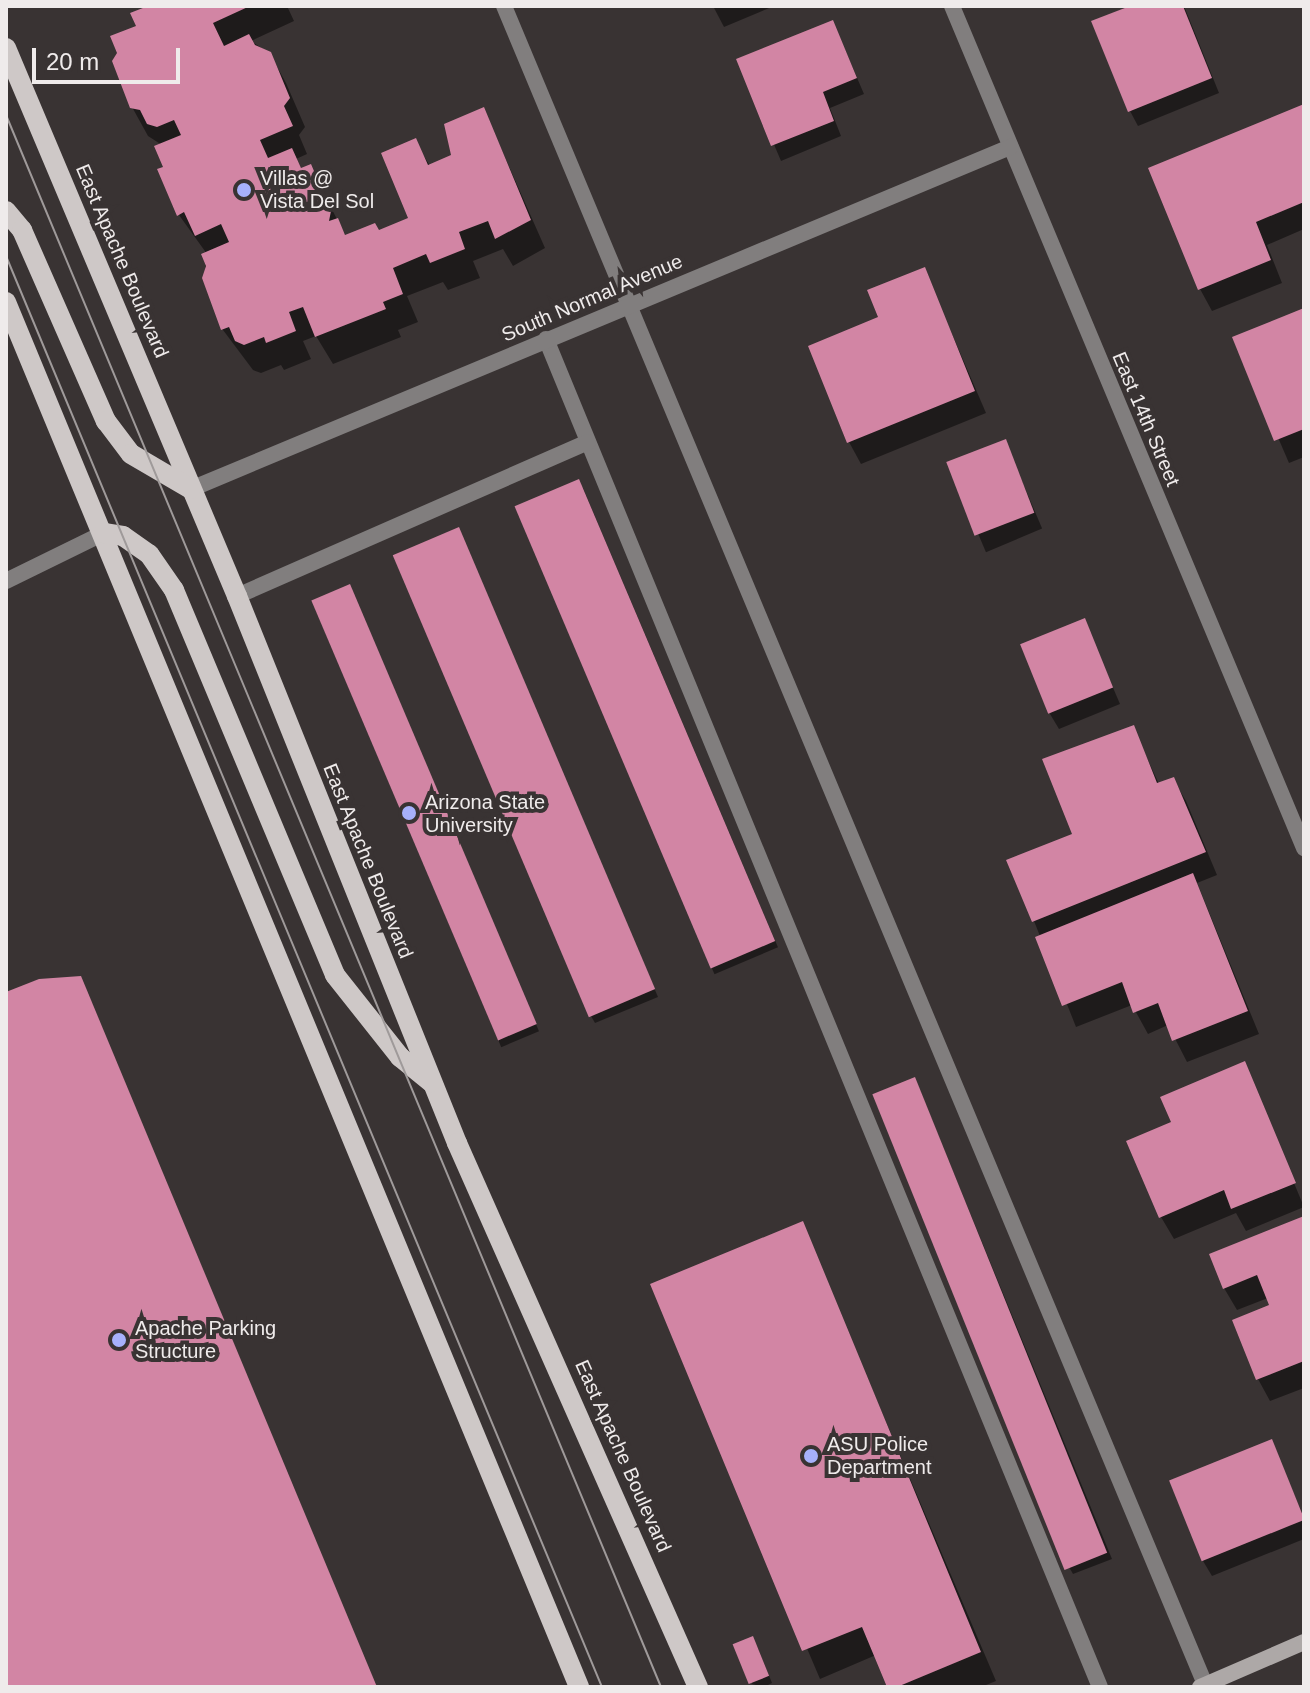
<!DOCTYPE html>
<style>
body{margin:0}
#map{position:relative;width:1310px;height:1693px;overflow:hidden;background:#393333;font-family:Helvetica,sans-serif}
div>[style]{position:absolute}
.shadow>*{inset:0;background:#0007;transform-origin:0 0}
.building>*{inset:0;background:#d285a4;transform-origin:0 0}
.lane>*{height:16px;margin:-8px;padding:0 8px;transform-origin:8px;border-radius:8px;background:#817e7e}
.street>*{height:16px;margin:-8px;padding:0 8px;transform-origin:8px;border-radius:8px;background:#817e7e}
.secondary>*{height:16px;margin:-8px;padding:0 8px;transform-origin:8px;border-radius:8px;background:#ada8a7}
.primary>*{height:20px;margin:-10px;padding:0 10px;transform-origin:10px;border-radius:10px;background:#cec8c7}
.tram>*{height:2px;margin:-1px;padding:0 1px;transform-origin:1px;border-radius:1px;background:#9f9a9a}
.dots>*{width:22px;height:22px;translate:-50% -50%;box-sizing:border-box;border:4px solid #393333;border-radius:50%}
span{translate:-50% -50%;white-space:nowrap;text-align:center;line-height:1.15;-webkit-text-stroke:8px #393333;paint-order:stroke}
.poi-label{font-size:20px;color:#efebeb}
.left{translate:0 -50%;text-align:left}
.street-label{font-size:20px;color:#efebeb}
.frame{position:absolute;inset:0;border:8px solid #efebeb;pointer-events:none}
.scale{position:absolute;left:32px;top:48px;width:148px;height:36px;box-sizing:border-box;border:4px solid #efebeb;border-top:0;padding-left:10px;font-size:24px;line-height:28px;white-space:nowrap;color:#efebeb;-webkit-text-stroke:6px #393333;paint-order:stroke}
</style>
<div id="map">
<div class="shadow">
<i style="clip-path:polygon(154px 6px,287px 6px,294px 21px,251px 41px,270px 54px,286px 83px,305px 127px,299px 135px,307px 154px,296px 159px,302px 170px,310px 166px,346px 237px,378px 233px,411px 219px,415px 141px,430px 166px,453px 156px,484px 110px,545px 248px,513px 266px,503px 249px,473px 261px,480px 278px,448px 290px,443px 282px,407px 296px,418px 322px,398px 330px,401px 337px,333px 364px,316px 336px,303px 341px,311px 359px,284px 370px,281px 365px,261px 373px,253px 370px,223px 330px,204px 278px,207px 254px,179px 215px,160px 170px,166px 168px,162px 145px,148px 136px,132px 107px,138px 27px)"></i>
<i style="clip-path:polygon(713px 6px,774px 6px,724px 27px)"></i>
<i style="clip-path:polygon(1136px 6px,1184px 6px,1219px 93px,1138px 126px,1130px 111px)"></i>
<i style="clip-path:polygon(833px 22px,864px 94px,830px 108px,841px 136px,781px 161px,738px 60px)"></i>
<i style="clip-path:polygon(1304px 106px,1304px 229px,1267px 245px,1282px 283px,1212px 311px,1200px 289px)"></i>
<i style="clip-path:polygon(924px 269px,986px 413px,861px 464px,849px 442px,881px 318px)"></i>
<i style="clip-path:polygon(1304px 310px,1304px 457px,1289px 463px,1235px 338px)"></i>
<i style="left:1005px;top:441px;width:95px;height:61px;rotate:67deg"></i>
<i style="left:583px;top:488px;width:499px;height:69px;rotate:67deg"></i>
<i style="clip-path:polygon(462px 536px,658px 997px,595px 1023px,591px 1016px)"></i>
<i style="left:353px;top:593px;width:476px;height:41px;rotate:67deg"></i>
<i style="clip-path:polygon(1084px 620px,1120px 704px,1059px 729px,1050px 714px)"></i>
<i style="clip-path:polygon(1133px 728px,1159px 784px,1173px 779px,1186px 801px,1217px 875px,1197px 883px,1259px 1034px,1187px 1062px,1168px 1025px,1148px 1034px,1132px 1005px,1076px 1027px,1034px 921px)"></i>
<i style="clip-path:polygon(1244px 1063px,1304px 1207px,1246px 1231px,1236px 1213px,1174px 1239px,1161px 1217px,1174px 1123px)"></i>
<i style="clip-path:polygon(918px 1086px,1112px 1559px,1073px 1574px,1069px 1567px)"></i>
<i style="clip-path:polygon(1304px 1218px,1304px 1388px,1270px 1401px,1258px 1379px,1272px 1306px,1268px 1298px,1237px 1310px,1224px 1288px)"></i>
<i style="clip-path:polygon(802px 1224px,996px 1681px,981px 1687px,889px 1687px,876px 1655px,820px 1679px,653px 1286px)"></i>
<i style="clip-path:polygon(1271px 1442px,1304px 1517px,1304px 1539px,1212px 1576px,1203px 1561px)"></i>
<i style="clip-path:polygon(757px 1646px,772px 1683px,764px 1687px,752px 1684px)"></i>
</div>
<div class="building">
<i style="clip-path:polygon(148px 6px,250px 6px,213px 23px,224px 46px,249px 34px,255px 45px,271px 52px,290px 98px,284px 106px,293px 126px,260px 140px,268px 158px,292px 148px,301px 168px,311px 164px,331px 211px,329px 221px,338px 218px,345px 235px,375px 223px,379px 230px,408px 218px,381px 153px,416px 138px,428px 165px,451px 155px,444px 124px,484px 107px,531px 220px,495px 239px,488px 221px,459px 232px,465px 249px,430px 263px,426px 254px,393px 268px,403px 294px,383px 302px,386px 309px,315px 337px,303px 307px,289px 312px,296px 331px,266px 343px,264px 337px,244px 345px,235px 341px,229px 327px,221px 330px,202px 278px,206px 266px,201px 254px,229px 242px,221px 224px,195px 236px,184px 212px,177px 216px,157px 169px,163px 167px,154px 146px,181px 135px,174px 120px,157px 127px,147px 124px,140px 110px,130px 108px,112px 61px,117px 53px,110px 36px,136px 26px,130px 13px)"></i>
<i style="clip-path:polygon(1130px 6px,1183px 6px,1212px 78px,1128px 112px,1091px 21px)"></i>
<i style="clip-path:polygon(833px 20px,857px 78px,823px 92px,834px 121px,771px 146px,736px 59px)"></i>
<i style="clip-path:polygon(1304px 104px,1304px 202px,1256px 222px,1271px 260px,1198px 290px,1148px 168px)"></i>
<i style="clip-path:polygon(925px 267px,975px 391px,847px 443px,808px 346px,878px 317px,867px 290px)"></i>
<i style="clip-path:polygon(1304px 308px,1304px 429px,1274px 441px,1232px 337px)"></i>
<i style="left:1006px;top:439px;width:79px;height:64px;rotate:69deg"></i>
<i style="left:579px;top:479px;width:502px;height:70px;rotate:67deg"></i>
<i style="left:459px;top:527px;width:502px;height:72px;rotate:67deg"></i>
<i style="left:350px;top:584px;width:478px;height:42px;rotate:67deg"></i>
<i style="left:1085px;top:618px;width:75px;height:70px;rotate:68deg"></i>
<i style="clip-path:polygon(1134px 725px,1157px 783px,1174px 777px,1206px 852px,1032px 922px,1006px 860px,1072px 834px,1042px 759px)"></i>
<i style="clip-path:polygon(1193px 873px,1248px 1011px,1172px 1041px,1158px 1003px,1133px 1013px,1122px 982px,1062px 1006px,1035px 937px)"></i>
<i style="clip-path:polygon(81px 976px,377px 1687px,6px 1687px,6px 992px,39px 979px)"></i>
<i style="clip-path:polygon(1245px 1061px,1296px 1183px,1231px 1209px,1224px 1190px,1159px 1218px,1126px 1141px,1171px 1122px,1160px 1097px)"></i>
<i style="left:915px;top:1077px;width:513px;height:46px;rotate:68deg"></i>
<i style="clip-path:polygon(1304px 1216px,1304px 1361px,1256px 1380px,1232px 1320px,1269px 1305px,1257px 1275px,1223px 1289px,1209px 1254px)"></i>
<i style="clip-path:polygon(803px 1221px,981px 1652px,897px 1687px,887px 1687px,862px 1627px,802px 1651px,650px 1284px)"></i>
<i style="left:1272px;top:1439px;width:87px;height:111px;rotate:68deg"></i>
<i style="left:753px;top:1636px;width:43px;height:22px;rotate:68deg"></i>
</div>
<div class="lane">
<i style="left:504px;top:6px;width:1822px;rotate:67.33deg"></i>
<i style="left:546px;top:339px;width:1457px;rotate:67.66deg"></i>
<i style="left:237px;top:596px;width:383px;rotate:-23.7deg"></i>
</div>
<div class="street">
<i style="left:952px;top:6px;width:913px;rotate:67.31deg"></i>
<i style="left:191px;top:489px;width:888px;rotate:-22.66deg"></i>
<i style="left:6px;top:581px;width:109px;rotate:-26.1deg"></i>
</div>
<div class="secondary">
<i style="left:1200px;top:1687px;width:113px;rotate:-23.4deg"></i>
</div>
<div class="primary">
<i style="left:6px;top:48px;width:595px;rotate:67.14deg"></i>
<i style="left:237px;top:596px;width:590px;rotate:68.09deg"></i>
<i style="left:457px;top:1143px;width:595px;rotate:66.11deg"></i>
<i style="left:6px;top:211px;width:25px;rotate:50deg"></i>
<i style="left:22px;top:230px;width:209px;rotate:66.3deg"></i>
<i style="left:106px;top:421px;width:41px;rotate:52.9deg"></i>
<i style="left:131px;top:454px;width:69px;rotate:30.3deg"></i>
<i style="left:6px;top:302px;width:1499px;rotate:67.52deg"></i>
<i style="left:104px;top:533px;width:19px;rotate:9deg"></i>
<i style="left:123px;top:536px;width:32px;rotate:35deg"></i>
<i style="left:149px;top:554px;width:44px;rotate:55.2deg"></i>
<i style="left:174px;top:590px;width:417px;rotate:67.3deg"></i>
<i style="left:335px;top:975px;width:105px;rotate:51.6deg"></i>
<i style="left:400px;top:1057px;width:40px;rotate:39deg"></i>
</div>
<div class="tram">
<i style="left:6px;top:115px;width:1703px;rotate:67.38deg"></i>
<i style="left:6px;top:256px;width:1550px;rotate:67.39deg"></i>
</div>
<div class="dots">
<i style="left:244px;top:190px;background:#a7b1fc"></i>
<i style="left:409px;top:813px;background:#a7b1fc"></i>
<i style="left:119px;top:1340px;background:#a7b1fc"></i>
<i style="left:811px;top:1456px;background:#a7b1fc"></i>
</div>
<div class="poi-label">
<span class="left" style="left:260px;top:190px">Villas @<br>Vista Del Sol</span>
<span class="left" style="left:425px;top:814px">Arizona State<br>University</span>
<span class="left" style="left:135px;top:1340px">Apache Parking<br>Structure</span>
<span class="left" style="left:827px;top:1456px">ASU Police<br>Department</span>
</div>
<div class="street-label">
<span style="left:122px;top:261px;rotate:67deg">East Apache Boulevard</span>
<span style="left:592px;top:298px;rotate:-23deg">South Normal Avenue</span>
<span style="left:1146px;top:419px;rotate:67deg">East 14th Street</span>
<span style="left:368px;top:861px;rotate:68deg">East Apache Boulevard</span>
<span style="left:623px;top:1456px;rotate:66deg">East Apache Boulevard</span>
</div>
<div class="frame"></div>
<div class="scale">20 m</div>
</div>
